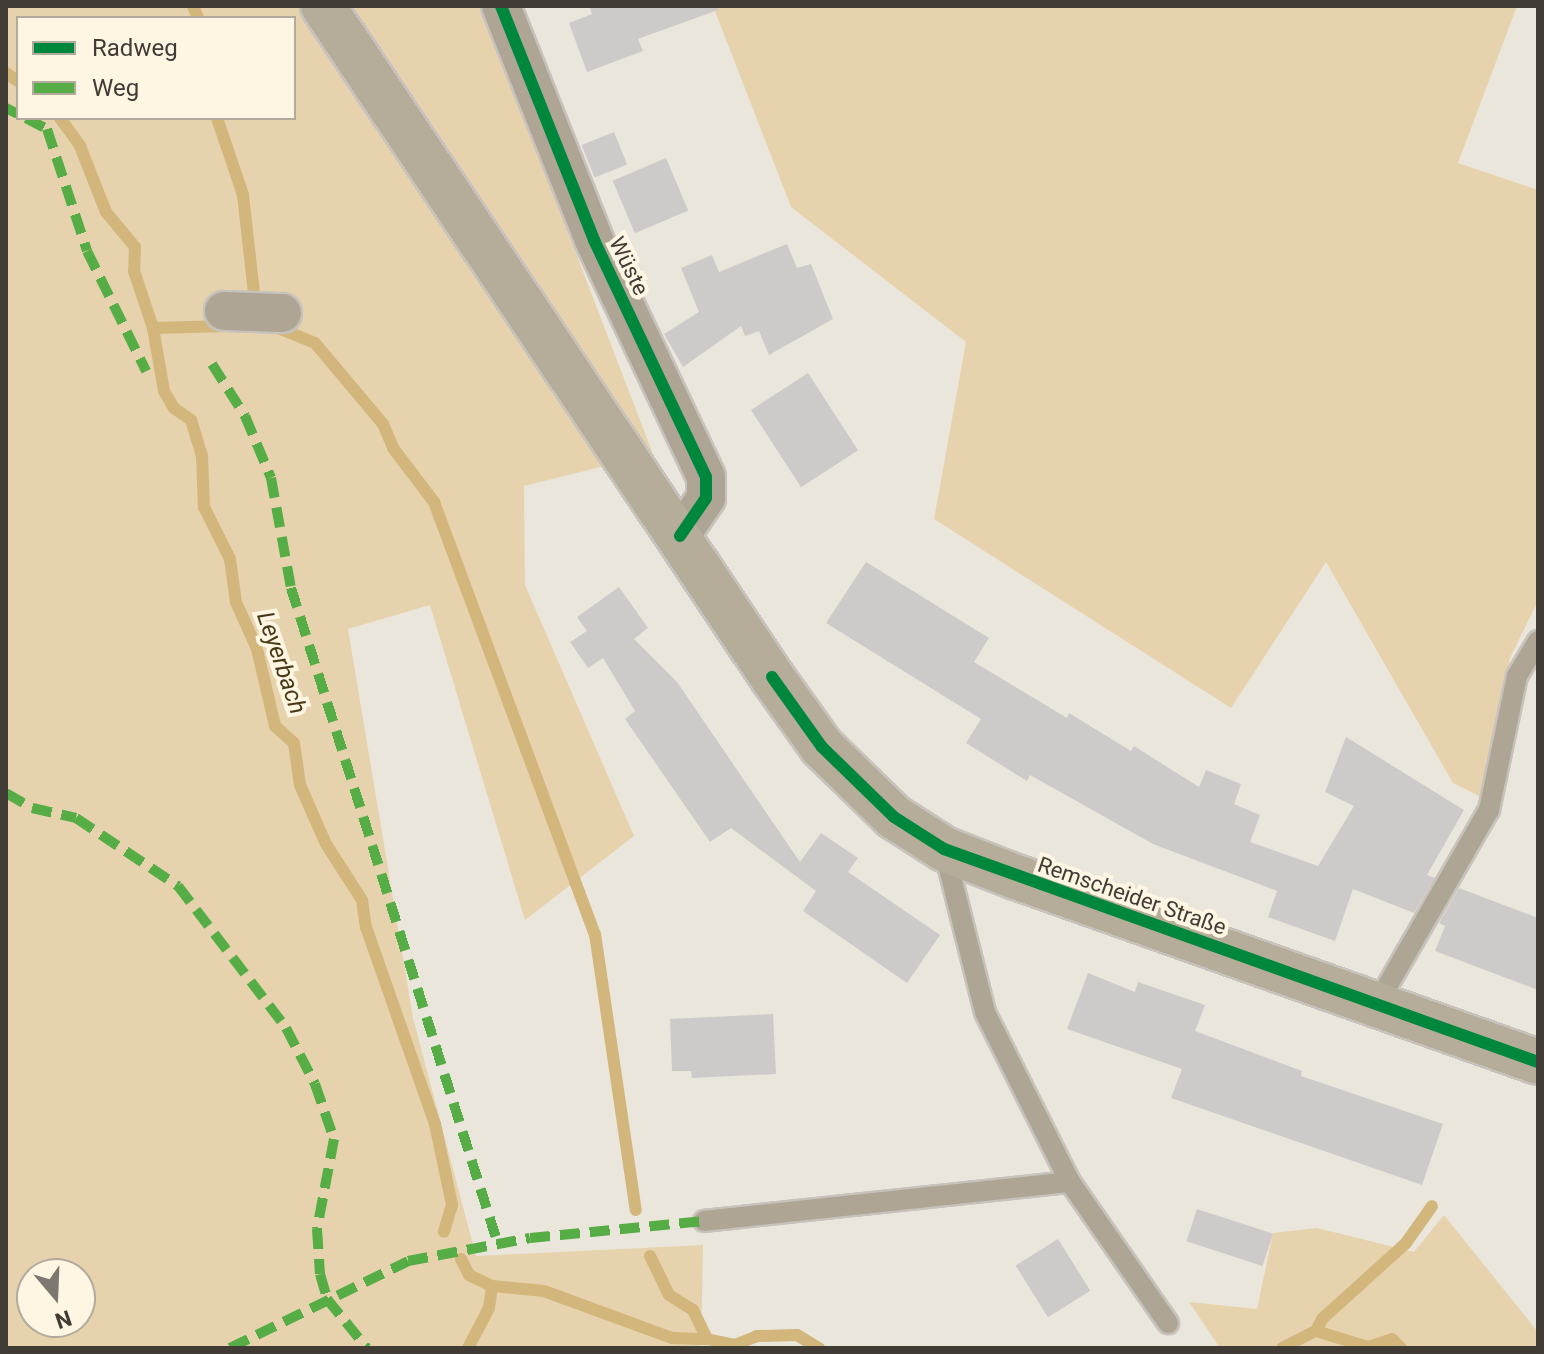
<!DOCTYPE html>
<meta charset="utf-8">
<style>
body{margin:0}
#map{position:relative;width:1544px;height:1354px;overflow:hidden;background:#ebe6dc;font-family:Roboto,sans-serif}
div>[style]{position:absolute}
.green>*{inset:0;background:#e6d3ad}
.stream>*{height:12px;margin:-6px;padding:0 6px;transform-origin:6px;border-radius:6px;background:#d2b67b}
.building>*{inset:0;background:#cecac9;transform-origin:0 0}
.roads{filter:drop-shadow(2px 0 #c7c3bc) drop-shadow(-2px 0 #c7c3bc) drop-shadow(0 2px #c7c3bc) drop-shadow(0 -2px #c7c3bc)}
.service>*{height:20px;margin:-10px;padding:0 10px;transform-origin:10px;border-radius:10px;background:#aea595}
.minor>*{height:38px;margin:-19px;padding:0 19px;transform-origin:19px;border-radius:19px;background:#aea595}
.secondary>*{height:44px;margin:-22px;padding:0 22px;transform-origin:22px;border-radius:22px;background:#b5ad9a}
.quiet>*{height:10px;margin-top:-5px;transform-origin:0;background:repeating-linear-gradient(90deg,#56ac45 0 20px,transparent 0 30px)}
.cycleway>*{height:12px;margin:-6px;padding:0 6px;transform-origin:6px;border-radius:6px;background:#00873e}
span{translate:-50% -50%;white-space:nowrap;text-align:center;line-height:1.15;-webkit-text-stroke:8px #fef5e3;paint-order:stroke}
.street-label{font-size:22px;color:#403c35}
.water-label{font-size:24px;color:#483714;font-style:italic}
.frame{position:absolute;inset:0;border:8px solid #403c35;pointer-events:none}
.legend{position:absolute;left:16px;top:16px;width:280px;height:104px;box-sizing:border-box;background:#fef5e3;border:2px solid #b2ab9d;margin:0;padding:10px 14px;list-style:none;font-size:24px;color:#403c35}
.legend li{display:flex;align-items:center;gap:16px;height:40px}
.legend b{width:40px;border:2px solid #b2ab9d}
.north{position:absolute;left:16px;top:1258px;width:80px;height:80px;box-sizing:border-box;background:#fef5e3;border:2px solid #b2ab9d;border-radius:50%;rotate:161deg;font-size:22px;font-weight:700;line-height:32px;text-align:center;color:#403c35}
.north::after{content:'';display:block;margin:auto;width:28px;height:36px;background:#7c786f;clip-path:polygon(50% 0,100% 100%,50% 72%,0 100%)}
</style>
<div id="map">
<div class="green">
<i style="clip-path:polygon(evenodd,6px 6px,481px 6px,653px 454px,524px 486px,525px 585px,634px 836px,525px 920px,430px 605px,348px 629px,413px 1018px,476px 1256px,703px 1245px,701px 1348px,6px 1348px,6px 6px,18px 18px,294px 18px,294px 118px,18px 118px,18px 18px,6px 6px,32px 1274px,80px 1274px,80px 1322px,32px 1322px,32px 1274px)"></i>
<i style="clip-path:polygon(713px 6px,1517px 6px,1458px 163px,1538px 190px,1538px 601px,1510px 658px,1481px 797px,1453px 783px,1326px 562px,1231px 708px,934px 519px,966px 342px,791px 207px)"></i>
<i style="clip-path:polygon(1444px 1215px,1538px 1332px,1538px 1348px,1220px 1348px,1189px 1302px,1257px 1309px,1273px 1233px,1317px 1228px,1414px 1252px)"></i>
</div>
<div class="stream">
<i style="left:193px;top:6px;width:13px;rotate:67deg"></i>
<i style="left:6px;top:73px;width:14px;rotate:34deg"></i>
<i style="left:60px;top:118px;width:34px;rotate:54deg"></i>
<i style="left:80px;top:146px;width:71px;rotate:68.5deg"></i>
<i style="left:106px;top:212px;width:45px;rotate:50.4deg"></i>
<i style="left:135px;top:247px;width:24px;rotate:92deg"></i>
<i style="left:134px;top:271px;width:60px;rotate:71.6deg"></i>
<i style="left:153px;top:328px;width:64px;rotate:80.1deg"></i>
<i style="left:164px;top:391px;width:20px;rotate:60deg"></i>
<i style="left:174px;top:408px;width:21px;rotate:35deg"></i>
<i style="left:191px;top:420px;width:38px;rotate:73deg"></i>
<i style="left:202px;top:456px;width:51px;rotate:87.8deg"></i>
<i style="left:204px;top:507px;width:58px;rotate:63.4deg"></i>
<i style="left:230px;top:559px;width:43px;rotate:82.1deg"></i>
<i style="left:236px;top:602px;width:51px;rotate:65.9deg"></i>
<i style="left:257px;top:649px;width:79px;rotate:76.8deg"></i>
<i style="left:275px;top:726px;width:25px;rotate:42deg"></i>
<i style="left:294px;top:743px;width:42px;rotate:81.9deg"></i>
<i style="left:300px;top:785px;width:64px;rotate:66.2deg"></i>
<i style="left:326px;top:844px;width:67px;rotate:57.3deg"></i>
<i style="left:362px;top:900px;width:27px;rotate:82deg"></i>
<i style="left:366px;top:927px;width:209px;rotate:70.7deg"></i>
<i style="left:435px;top:1124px;width:83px;rotate:78.1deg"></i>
<i style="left:452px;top:1205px;width:28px;rotate:107deg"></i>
<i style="left:217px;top:118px;width:81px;rotate:71.3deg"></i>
<i style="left:243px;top:195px;width:108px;rotate:83.6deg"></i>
<i style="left:153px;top:328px;width:75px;rotate:-1.5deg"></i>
<i style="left:278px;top:328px;width:40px;rotate:22deg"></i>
<i style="left:315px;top:343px;width:106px;rotate:50deg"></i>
<i style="left:383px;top:424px;width:26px;rotate:67deg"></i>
<i style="left:393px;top:448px;width:68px;rotate:52.8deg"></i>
<i style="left:434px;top:502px;width:461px;rotate:69.6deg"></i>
<i style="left:595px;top:934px;width:279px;rotate:81.6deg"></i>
<i style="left:650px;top:1256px;width:43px;rotate:64deg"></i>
<i style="left:669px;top:1295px;width:28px;rotate:32deg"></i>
<i style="left:693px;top:1310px;width:32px;rotate:64deg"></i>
<i style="left:707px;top:1339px;width:29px;rotate:12deg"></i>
<i style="left:735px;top:1345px;width:24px;rotate:-22deg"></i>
<i style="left:757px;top:1336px;width:40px;rotate:-1.4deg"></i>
<i style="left:797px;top:1335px;width:26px;rotate:31deg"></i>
<i style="left:461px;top:1259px;width:18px;rotate:63deg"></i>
<i style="left:469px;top:1275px;width:25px;rotate:26deg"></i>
<i style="left:492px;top:1286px;width:52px;rotate:5.5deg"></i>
<i style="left:544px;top:1291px;width:136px;rotate:20.2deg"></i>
<i style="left:672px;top:1338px;width:35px;rotate:2deg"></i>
<i style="left:1316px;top:1331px;width:13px;rotate:-63deg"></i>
<i style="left:1322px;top:1319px;width:113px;rotate:-42.1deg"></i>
<i style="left:1406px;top:1243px;width:45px;rotate:-54.9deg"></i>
<i style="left:468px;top:1348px;width:45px;rotate:-62.3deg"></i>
<i style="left:489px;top:1308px;width:22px;rotate:-82deg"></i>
<i style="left:1282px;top:1348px;width:38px;rotate:-27deg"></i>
<i style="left:1316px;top:1331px;width:54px;rotate:17.1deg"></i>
<i style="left:1368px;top:1347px;width:25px;rotate:-18deg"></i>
<i style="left:1392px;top:1339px;width:13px;rotate:45deg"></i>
</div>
<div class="building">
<i style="clip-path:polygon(589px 6px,718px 6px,718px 10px,638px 39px,643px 51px,587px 72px,569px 23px,592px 14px)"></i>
<i style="left:614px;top:132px;width:35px;height:35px;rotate:68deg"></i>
<i style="left:666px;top:158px;width:57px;height:58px;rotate:67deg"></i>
<i style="clip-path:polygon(787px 244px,797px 268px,811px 264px,833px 319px,769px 355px,759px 331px,745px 336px,741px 326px,683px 367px,664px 334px,699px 312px,681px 268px,712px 255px,719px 272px)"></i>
<i style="left:808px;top:373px;width:92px;height:68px;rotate:57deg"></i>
<i style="clip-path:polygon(866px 562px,989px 638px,974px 662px,1067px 718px,1069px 713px,1131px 751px,1134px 746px,1199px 787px,1206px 770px,1241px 784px,1234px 804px,1260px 815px,1250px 842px,1318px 866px,1354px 806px,1325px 792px,1346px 737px,1464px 810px,1427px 875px,1435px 878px,1414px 913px,1353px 889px,1335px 941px,1268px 917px,1277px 891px,1153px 844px,1030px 775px,1027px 781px,966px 743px,981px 719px,826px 623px)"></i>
<i style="clip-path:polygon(619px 587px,648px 628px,634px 639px,677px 682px,800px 862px,821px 833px,858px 858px,848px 872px,940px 935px,907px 983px,803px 911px,816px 891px,731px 828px,710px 842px,625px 719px,635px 711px,603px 658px,588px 668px,570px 642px,587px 631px,577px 617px)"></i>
<i style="clip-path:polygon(1459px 888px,1538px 918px,1538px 990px,1435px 951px,1445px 926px,1439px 923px)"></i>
<i style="clip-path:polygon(1088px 973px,1135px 992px,1138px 982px,1205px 1005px,1195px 1031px,1302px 1071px,1301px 1076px,1443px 1124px,1422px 1185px,1171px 1098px,1182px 1069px,1067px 1029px)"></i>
<i style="clip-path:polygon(773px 1014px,776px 1074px,692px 1078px,691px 1071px,672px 1071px,670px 1019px)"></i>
<i style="left:1197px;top:1209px;width:80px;height:34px;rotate:18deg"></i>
<i style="left:1058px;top:1239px;width:61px;height:50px;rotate:58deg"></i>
</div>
<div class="roads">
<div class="service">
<i style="left:1378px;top:1002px;width:222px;rotate:-60deg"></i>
<i style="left:1489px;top:810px;width:137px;rotate:-78.2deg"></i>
<i style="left:1517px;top:676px;width:41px;rotate:-59deg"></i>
<i style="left:1070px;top:1182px;width:172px;rotate:55.2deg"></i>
<i style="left:704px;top:1221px;width:368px;rotate:-6.1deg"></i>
<i style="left:1070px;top:1182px;width:190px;rotate:-116.6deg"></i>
<i style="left:985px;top:1012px;width:168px;rotate:-104.1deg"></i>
</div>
<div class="minor">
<i style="left:501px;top:6px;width:252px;rotate:68.3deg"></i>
<i style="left:594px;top:240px;width:262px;rotate:64.7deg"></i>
<i style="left:706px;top:477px;width:21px;rotate:90deg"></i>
<i style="left:706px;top:498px;width:46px;rotate:124.4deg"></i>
<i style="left:224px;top:311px;width:58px;rotate:2deg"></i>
</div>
<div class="secondary">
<i style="left:323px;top:6px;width:807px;rotate:56.21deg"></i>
<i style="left:772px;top:677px;width:86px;rotate:54.5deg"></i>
<i style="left:822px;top:747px;width:100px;rotate:44.2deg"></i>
<i style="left:894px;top:817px;width:59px;rotate:32.6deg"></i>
<i style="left:944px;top:849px;width:77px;rotate:21.3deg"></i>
<i style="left:1016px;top:877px;width:554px;rotate:19.51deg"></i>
</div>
</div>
<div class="quiet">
<i style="left:6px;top:108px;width:13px;rotate:27deg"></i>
<i style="left:26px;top:118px;width:24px;rotate:28deg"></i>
<i style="left:47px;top:129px;width:128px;rotate:71.8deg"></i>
<i style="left:87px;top:251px;width:134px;rotate:63.8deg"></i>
<i style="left:212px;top:364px;width:62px;rotate:57.6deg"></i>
<i style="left:245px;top:416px;width:67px;rotate:67.2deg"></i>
<i style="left:271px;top:478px;width:112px;rotate:79.7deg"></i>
<i style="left:291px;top:588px;width:688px;rotate:72.49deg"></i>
<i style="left:6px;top:793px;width:30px;rotate:30deg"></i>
<i style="left:32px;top:808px;width:45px;rotate:12.8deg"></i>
<i style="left:76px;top:818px;width:123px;rotate:33.7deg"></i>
<i style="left:178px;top:886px;width:178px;rotate:52.7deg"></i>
<i style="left:286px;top:1028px;width:63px;rotate:62.6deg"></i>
<i style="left:315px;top:1084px;width:58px;rotate:70.9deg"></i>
<i style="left:334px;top:1139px;width:92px;rotate:100.7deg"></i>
<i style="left:317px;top:1229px;width:45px;rotate:86.2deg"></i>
<i style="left:320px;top:1274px;width:26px;rotate:74deg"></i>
<i style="left:327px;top:1299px;width:63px;rotate:50.8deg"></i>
<i style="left:230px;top:1348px;width:198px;rotate:-26deg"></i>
<i style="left:408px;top:1261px;width:124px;rotate:-10.7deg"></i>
<i style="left:530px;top:1238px;width:175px;rotate:-5.6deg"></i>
</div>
<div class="cycleway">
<i style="left:501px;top:6px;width:252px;rotate:68.3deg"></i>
<i style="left:594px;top:240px;width:262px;rotate:64.7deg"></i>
<i style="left:706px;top:477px;width:21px;rotate:90deg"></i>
<i style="left:706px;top:498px;width:46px;rotate:124.4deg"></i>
<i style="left:772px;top:677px;width:86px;rotate:54.5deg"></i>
<i style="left:822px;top:747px;width:100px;rotate:44.2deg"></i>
<i style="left:894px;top:817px;width:59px;rotate:32.6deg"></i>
<i style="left:944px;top:849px;width:631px;rotate:19.73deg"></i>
</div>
<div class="street-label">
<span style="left:629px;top:266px;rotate:64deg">Wüste</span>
<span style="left:1132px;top:896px;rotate:19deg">Remscheider Straße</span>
</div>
<div class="water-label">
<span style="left:281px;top:663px;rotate:71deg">Leyerbach</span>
</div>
<div class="frame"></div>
<ul class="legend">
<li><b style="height:10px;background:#00873e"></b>Radweg</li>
<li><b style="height:10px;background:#56ac45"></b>Weg</li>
</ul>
<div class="north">N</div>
</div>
